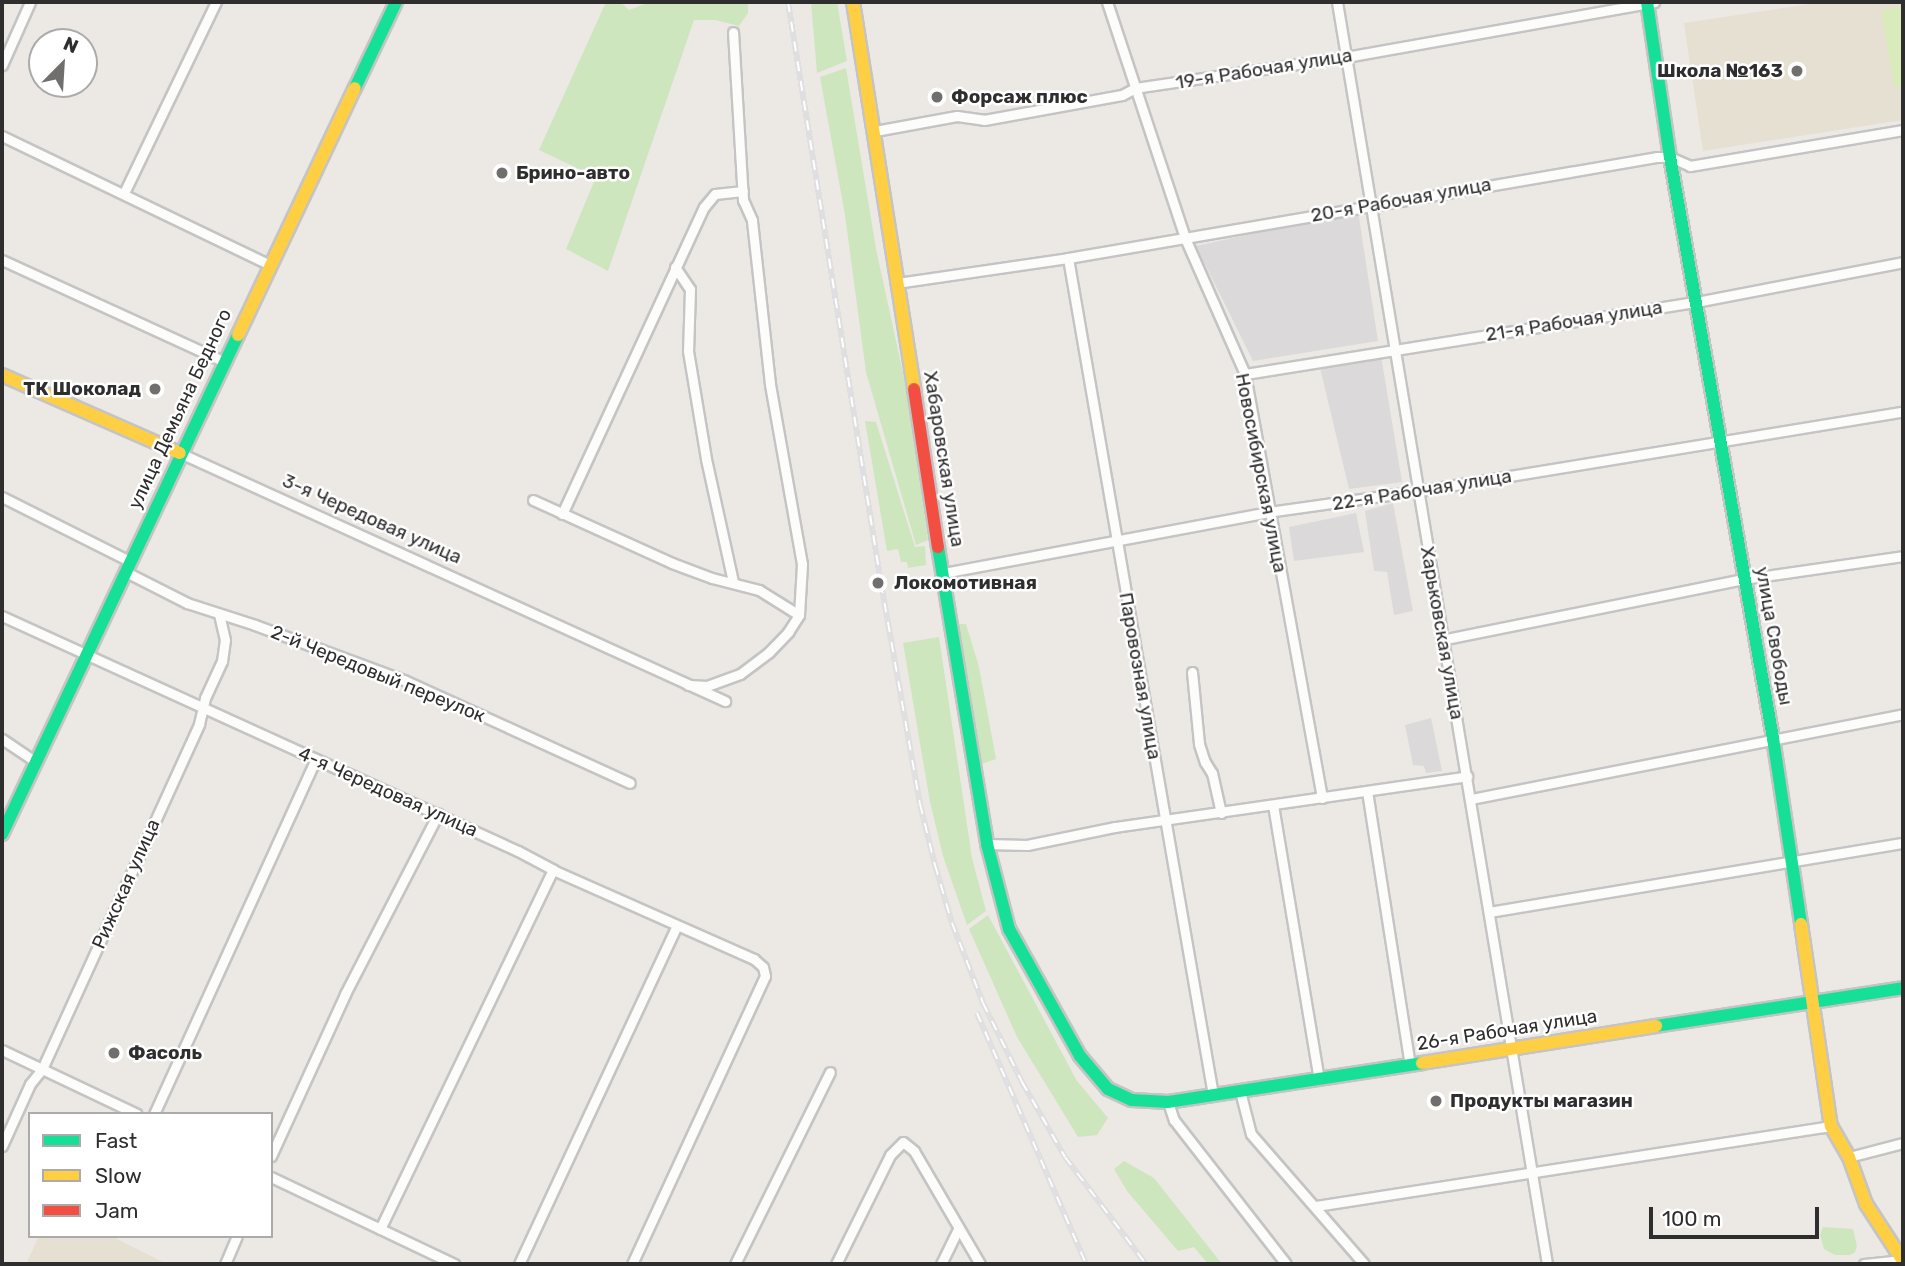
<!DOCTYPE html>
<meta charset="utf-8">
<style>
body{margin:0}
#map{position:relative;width:1905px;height:1266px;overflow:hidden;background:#ece8e4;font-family:Rubik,sans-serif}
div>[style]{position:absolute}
.industrial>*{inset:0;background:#dcd9db}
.education>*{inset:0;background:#e6e0d3}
.green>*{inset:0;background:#cee6be}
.pitch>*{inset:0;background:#d9eabb}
.roads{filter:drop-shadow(2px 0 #c5c4c5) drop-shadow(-2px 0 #c5c4c5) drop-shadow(0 2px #c5c4c5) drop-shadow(0 -2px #c5c4c5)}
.street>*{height:9px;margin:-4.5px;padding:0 4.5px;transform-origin:4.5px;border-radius:4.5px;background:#fcfcfb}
.fast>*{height:12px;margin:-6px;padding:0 6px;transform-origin:6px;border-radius:6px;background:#16e098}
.slow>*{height:12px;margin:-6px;padding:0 6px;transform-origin:6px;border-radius:6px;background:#ffcf43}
.jam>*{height:12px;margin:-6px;padding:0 6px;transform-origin:6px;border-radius:6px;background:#f24e42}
.rail>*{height:6px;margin-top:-3px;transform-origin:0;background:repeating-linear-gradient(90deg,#fff 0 10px,#dfdfe1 0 20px);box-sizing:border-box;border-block:2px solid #dfdfe1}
.dots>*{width:19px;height:19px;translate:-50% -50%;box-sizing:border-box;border:4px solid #fff;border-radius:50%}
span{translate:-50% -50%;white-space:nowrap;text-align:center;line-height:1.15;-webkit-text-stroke:5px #fff;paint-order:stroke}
.street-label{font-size:19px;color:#2e2e2e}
.poi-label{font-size:19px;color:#2e2e2e;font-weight:700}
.right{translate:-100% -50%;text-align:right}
.left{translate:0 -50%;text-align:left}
.frame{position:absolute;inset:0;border:4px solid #2e2e2e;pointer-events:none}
.legend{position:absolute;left:28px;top:1112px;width:245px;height:126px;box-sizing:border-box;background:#fff;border:2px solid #ababab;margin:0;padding:9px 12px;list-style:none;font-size:21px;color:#2e2e2e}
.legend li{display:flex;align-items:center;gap:14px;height:35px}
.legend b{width:35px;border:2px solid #ababab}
.north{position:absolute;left:28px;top:28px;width:70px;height:70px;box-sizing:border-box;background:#fff;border:2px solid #ababab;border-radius:50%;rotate:24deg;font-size:19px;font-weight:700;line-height:28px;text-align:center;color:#2e2e2e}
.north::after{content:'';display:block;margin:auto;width:24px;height:32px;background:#706f6e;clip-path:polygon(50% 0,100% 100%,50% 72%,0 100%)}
.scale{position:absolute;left:1649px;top:1207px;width:170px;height:32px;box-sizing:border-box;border:4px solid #2e2e2e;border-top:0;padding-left:9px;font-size:21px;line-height:24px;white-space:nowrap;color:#2e2e2e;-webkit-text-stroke:5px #fff;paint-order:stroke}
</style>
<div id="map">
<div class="industrial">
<i style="clip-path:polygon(1358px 211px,1378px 341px,1253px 361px,1196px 246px)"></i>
<i style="clip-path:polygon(1381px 356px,1402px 482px,1349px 489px,1320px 368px)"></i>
<i style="clip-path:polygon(1393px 503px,1413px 611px,1394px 615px,1387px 572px,1374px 571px,1365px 511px)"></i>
<i style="clip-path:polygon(1356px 513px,1364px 552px,1294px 561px,1289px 527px)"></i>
<i style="clip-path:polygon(1431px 718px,1442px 771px,1426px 773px,1424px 766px,1413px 765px,1405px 725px)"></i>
</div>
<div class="education">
<i style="clip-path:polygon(1822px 2px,1903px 2px,1903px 120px,1703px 151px,1684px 23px)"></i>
<i style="clip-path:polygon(39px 1236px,111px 1236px,167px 1264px,26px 1264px)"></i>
</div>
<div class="green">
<i style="clip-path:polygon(606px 2px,620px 2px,629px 10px,650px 2px,748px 2px,748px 13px,739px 26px,715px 20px,694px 20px,608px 271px,566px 249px,596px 177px,539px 150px)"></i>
<i style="clip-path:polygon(811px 2px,837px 2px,847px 61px,817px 73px)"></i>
<i style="clip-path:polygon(846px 68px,876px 249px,905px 382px,928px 540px,916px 545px,866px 372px,845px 215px,820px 77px)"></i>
<i style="clip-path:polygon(865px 421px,876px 422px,915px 547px,925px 546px,926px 565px,908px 568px,907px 562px,901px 562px,898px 549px,887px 551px)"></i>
<i style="clip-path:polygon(955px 624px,966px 624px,979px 667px,996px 759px,979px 765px)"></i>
<i style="clip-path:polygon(939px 637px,972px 858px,986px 911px,967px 925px,943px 856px,930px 802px,903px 643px)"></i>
<i style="clip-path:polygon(988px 915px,1077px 1081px,1108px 1118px,1097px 1135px,1078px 1137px,1017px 1037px,969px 929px)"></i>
<i style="clip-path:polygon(1124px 1161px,1154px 1178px,1222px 1264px,1208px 1264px,1194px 1247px,1178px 1251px,1127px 1191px,1114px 1169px)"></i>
<i style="clip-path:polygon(1823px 1227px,1853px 1229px,1857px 1246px,1855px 1252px,1850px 1255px,1835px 1255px,1824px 1249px,1820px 1235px)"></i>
</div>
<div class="pitch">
<i style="clip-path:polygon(1903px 6px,1903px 86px,1894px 87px,1881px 10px)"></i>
</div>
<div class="roads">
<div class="street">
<i style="left:1107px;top:2px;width:249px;rotate:71.7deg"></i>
<i style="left:1185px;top:238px;width:149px;rotate:66.2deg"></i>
<i style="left:1245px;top:374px;width:431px;rotate:79.7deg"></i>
<i style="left:1337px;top:2px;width:1279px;rotate:80.55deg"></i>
<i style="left:2px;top:65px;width:69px;rotate:-66deg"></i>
<i style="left:875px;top:131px;width:83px;rotate:-10.4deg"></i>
<i style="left:957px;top:116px;width:27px;rotate:8deg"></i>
<i style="left:984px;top:120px;width:140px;rotate:-10.3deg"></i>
<i style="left:1122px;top:95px;width:15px;rotate:-28deg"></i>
<i style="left:1135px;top:88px;width:213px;rotate:-8.4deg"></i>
<i style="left:1346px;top:57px;width:313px;rotate:-10.1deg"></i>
<i style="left:2px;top:136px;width:297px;rotate:25.7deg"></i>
<i style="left:124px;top:193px;width:212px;rotate:-64.3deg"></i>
<i style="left:1068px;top:258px;width:849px;rotate:80.17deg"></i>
<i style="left:2px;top:260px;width:243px;rotate:24.6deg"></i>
<i style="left:675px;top:267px;width:27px;rotate:56deg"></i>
<i style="left:690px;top:289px;width:62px;rotate:91.8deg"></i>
<i style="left:688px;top:351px;width:109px;rotate:80.5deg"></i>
<i style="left:706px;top:459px;width:126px;rotate:77.6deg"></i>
<i style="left:897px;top:283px;width:173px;rotate:-8.3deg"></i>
<i style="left:1068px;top:258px;width:598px;rotate:-9.73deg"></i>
<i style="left:1657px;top:157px;width:13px"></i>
<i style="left:1670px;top:157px;width:22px;rotate:24deg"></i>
<i style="left:1690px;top:166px;width:216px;rotate:-9.6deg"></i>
<i style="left:1245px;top:374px;width:457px;rotate:-9.1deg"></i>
<i style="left:1696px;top:302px;width:211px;rotate:-10.9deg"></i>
<i style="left:180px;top:453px;width:599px;rotate:24.47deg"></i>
<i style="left:2px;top:497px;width:142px;rotate:26.7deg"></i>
<i style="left:533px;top:500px;width:153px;rotate:24.4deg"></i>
<i style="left:672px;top:563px;width:43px;rotate:20.6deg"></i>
<i style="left:712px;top:578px;width:49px;rotate:14.3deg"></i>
<i style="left:759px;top:590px;width:47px;rotate:32deg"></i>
<i style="left:562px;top:514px;width:338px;rotate:-65.2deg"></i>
<i style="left:704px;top:207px;width:17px;rotate:-50deg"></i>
<i style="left:715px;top:194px;width:28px;rotate:-6deg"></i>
<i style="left:124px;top:571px;width:71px;rotate:26.9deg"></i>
<i style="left:187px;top:603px;width:71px;rotate:17.9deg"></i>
<i style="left:255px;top:625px;width:159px;rotate:20.3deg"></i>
<i style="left:404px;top:680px;width:248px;rotate:24.5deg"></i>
<i style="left:943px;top:573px;width:331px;rotate:-10.6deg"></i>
<i style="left:1268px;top:512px;width:151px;rotate:-8deg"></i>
<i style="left:1418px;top:491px;width:491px;rotate:-9.3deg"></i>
<i style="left:2px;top:616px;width:567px;rotate:24.49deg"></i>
<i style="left:518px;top:851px;width:40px;rotate:28deg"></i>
<i style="left:553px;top:870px;width:220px;rotate:23.9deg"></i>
<i style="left:754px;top:959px;width:12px;rotate:42deg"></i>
<i style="left:763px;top:967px;width:9px;rotate:77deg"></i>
<i style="left:765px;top:976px;width:317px;rotate:114.8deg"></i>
<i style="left:1441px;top:640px;width:309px;rotate:-11.4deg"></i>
<i style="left:1744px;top:579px;width:161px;rotate:-8.2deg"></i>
<i style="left:1192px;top:672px;width:72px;rotate:84.4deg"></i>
<i style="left:1199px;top:744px;width:19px;rotate:72deg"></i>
<i style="left:1205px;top:762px;width:13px;rotate:58deg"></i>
<i style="left:1212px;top:773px;width:41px;rotate:77.3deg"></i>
<i style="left:688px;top:685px;width:19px;rotate:3deg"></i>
<i style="left:707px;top:686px;width:35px;rotate:-20deg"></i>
<i style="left:740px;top:674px;width:36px;rotate:-37deg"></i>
<i style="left:769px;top:652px;width:28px;rotate:-46deg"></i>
<i style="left:788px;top:632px;width:20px;rotate:-57deg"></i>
<i style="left:799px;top:615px;width:51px;rotate:-86.6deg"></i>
<i style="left:802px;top:564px;width:183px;rotate:-100.1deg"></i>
<i style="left:770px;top:384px;width:165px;rotate:-96.3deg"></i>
<i style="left:752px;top:220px;width:22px;rotate:-114deg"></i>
<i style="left:743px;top:200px;width:168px;rotate:-93.4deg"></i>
<i style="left:2px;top:739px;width:40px;rotate:34deg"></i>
<i style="left:1367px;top:791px;width:277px;rotate:81.1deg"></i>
<i style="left:1471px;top:799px;width:440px;rotate:-11.1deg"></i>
<i style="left:1273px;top:805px;width:278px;rotate:80.5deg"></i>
<i style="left:987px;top:844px;width:40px;rotate:1.4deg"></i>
<i style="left:1027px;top:845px;width:90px;rotate:-11.6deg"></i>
<i style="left:1115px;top:827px;width:356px;rotate:-8.2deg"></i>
<i style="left:1489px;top:912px;width:420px;rotate:-9.5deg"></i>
<i style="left:2px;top:1050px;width:149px;rotate:25.4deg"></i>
<i style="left:1240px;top:1091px;width:44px;rotate:75.7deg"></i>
<i style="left:1251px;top:1134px;width:172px;rotate:49deg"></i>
<i style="left:1168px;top:1102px;width:19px;rotate:72deg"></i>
<i style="left:1174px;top:1120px;width:182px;rotate:52.1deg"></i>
<i style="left:154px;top:1114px;width:390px;rotate:-65.5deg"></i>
<i style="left:2px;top:1146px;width:68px;rotate:-65.7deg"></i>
<i style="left:30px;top:1084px;width:19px;rotate:-51deg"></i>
<i style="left:42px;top:1069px;width:379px;rotate:-65.5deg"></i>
<i style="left:199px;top:724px;width:27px;rotate:-77deg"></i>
<i style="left:205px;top:698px;width:41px;rotate:-65.3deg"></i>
<i style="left:222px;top:661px;width:21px;rotate:-82deg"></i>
<i style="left:225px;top:640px;width:26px;rotate:-103deg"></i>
<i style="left:271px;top:1156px;width:178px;rotate:-65.4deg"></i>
<i style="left:345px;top:994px;width:203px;rotate:-62.7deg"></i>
<i style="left:1849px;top:1157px;width:56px;rotate:-14.5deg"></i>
<i style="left:271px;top:1177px;width:203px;rotate:25.4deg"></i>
<i style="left:1316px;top:1206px;width:521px;rotate:-8.83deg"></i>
<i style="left:380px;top:1229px;width:399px;rotate:-64.3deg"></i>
<i style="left:225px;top:1264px;width:30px;rotate:-67deg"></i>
<i style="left:519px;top:1264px;width:372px;rotate:-65deg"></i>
<i style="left:735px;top:1264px;width:214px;rotate:-63.7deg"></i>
<i style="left:836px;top:1264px;width:122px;rotate:-63.6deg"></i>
<i style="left:890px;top:1155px;width:18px;rotate:-45deg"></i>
<i style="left:903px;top:1142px;width:14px;rotate:39deg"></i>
<i style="left:914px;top:1151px;width:131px;rotate:59.7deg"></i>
<i style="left:941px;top:1264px;width:39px;rotate:-64deg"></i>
<i style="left:1864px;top:1264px;width:39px;rotate:-6deg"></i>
</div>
<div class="fast">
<i style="left:1647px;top:2px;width:157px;rotate:81.6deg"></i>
<i style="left:1670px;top:157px;width:590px;rotate:79.95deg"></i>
<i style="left:1773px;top:738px;width:188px;rotate:81.4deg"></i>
<i style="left:355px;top:88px;width:95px;rotate:-64.5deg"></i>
<i style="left:938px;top:547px;width:301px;rotate:80.6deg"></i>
<i style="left:987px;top:844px;width:88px;rotate:75.5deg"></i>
<i style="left:1009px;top:929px;width:145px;rotate:60.8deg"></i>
<i style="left:1080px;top:1056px;width:43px;rotate:49.7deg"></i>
<i style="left:1108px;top:1089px;width:26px;rotate:25deg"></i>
<i style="left:1132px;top:1100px;width:36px;rotate:3deg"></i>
<i style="left:1168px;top:1102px;width:257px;rotate:-8.7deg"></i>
<i style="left:2px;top:834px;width:552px;rotate:-64.69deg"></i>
<i style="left:1656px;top:1026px;width:250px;rotate:-8.7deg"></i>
</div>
<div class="slow">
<i style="left:853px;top:2px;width:392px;rotate:81deg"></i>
<i style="left:238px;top:335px;width:273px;rotate:-64.7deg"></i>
<i style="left:2px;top:375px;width:194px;rotate:23.7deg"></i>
<i style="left:1801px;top:924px;width:204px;rotate:81.6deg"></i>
<i style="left:1831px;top:1126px;width:36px;rotate:60deg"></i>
<i style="left:1849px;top:1157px;width:50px;rotate:70.1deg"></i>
<i style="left:1866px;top:1204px;width:68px;rotate:57deg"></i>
<i style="left:1422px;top:1063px;width:237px;rotate:-9deg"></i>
</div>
<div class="jam">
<i style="left:914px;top:389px;width:160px;rotate:81.4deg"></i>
</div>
</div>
<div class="rail">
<i style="left:788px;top:2px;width:588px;rotate:80.91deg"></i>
<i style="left:881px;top:583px;width:224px;rotate:80deg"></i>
<i style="left:920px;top:804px;width:63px;rotate:76.2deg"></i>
<i style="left:935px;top:865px;width:60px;rotate:73.7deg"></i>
<i style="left:952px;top:923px;width:86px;rotate:68.8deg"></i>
<i style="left:983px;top:1003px;width:88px;rotate:63.7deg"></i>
<i style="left:1022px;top:1082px;width:86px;rotate:60.2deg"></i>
<i style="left:1065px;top:1157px;width:134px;rotate:52.9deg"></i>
<i style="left:977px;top:1013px;width:274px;rotate:66.5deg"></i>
</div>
<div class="dots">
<i style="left:1797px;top:71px;background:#706f6e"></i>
<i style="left:937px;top:97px;background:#706f6e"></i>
<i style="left:502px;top:173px;background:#706f6e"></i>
<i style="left:155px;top:389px;background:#706f6e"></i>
<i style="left:878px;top:583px;background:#706f6e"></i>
<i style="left:114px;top:1053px;background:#706f6e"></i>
<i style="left:1436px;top:1101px;background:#706f6e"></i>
</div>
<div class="street-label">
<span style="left:1264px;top:69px;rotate:-9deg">19-я Рабочая улица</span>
<span style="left:1401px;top:200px;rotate:-10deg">20-я Рабочая улица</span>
<span style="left:1574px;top:321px;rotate:-9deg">21-я Рабочая улица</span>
<span style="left:180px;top:409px;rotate:-65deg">улица Демьяна Бедного</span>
<span style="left:944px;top:459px;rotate:81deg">Хабаровская улица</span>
<span style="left:1261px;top:473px;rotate:79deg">Новосибирская улица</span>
<span style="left:1422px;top:490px;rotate:-9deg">22-я Рабочая улица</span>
<span style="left:372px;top:519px;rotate:24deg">3-я Чередовая улица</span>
<span style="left:1442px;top:633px;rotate:80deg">Харьковская улица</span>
<span style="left:1774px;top:636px;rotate:80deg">улица Свободы</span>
<span style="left:378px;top:674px;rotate:22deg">2-й Чередовый переулок</span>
<span style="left:1140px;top:676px;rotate:80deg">Паровозная улица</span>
<span style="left:388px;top:792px;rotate:24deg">4-я Чередовая улица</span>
<span style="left:126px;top:884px;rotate:-66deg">Рижская улица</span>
<span style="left:1507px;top:1030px;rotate:-9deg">26-я Рабочая улица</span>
</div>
<div class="poi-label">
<span class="right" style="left:1783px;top:71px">Школа №163</span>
<span class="left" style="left:951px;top:97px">Форсаж плюс</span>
<span class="left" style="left:516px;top:173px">Брино-авто</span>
<span class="right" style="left:141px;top:389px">ТК Шоколад</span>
<span class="left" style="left:894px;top:583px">Локомотивная</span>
<span class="left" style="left:128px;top:1053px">Фасоль</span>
<span class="left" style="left:1450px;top:1101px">Продукты магазин</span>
</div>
<div class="frame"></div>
<ul class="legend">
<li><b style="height:9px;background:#16e098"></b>Fast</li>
<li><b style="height:9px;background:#ffcf43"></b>Slow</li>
<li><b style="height:9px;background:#f24e42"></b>Jam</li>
</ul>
<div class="north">N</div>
<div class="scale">100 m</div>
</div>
